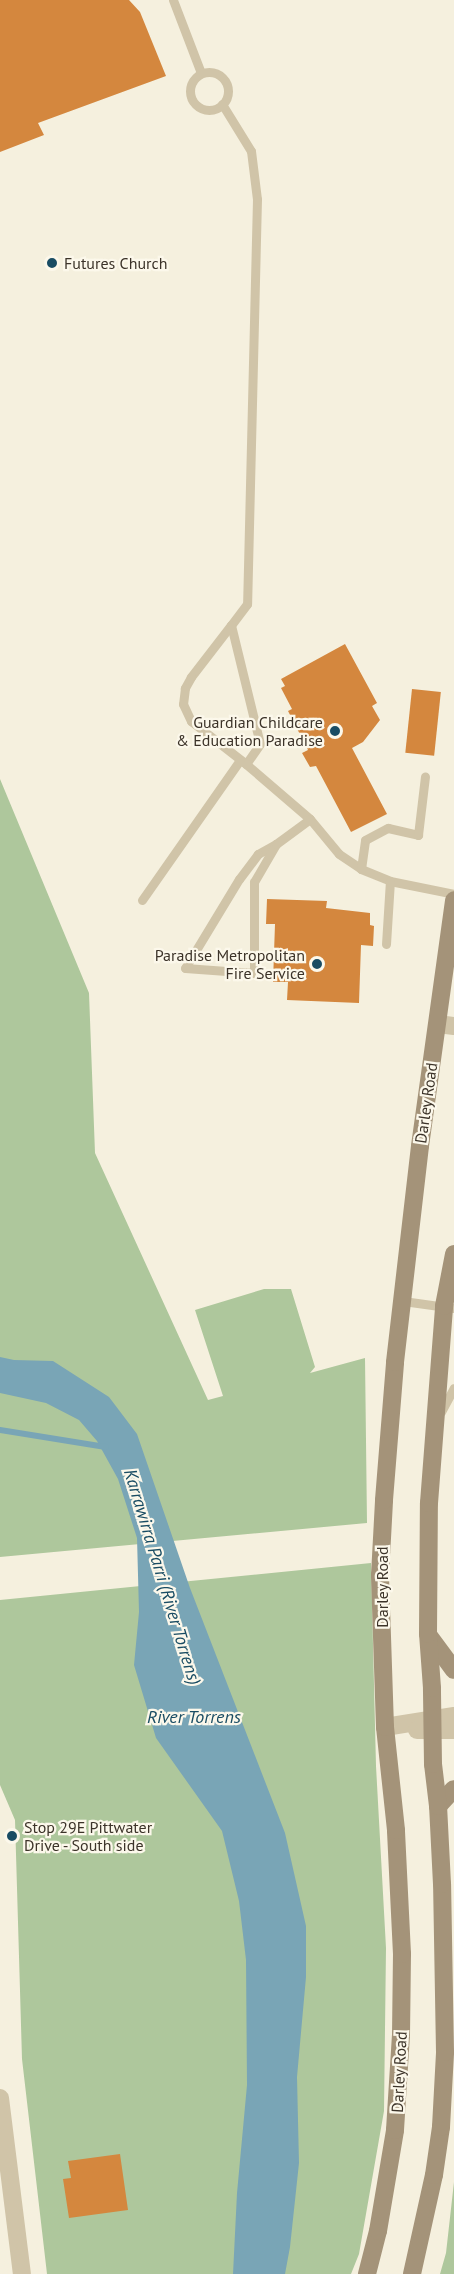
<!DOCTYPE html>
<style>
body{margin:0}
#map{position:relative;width:454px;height:2274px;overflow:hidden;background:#f5f0de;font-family:"PT Sans",sans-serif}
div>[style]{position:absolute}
.green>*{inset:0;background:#aec79c}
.water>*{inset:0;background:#79a5b6}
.stream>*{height:6px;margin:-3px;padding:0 3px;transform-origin:3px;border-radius:3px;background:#79a5b6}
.building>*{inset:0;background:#d4873e;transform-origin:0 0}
.lane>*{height:9px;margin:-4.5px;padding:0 4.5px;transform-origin:4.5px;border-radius:4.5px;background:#d0c4a8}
.lane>.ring{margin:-4.5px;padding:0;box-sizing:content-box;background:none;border:9px solid #d0c4a8;border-radius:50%}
.street>*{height:18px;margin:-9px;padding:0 9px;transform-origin:9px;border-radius:9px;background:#d0c4a8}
.secondary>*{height:18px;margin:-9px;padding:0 9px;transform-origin:9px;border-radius:9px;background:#a49379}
.dots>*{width:16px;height:16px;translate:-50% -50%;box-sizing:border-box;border:3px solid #fcf8eb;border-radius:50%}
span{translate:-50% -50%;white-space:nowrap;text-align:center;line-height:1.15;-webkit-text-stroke:4.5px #fcf8eb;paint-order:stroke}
.poi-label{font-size:16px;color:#3c3329}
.left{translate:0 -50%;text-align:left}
.right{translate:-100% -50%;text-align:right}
.street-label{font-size:16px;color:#3c3329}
.water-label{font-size:18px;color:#194c63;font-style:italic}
</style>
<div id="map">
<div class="green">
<i style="clip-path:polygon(0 779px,89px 993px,95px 1153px,208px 1400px,223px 1396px,195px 1310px,264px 1289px,291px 1289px,315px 1367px,310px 1373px,365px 1358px,367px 1523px,0 1557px)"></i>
<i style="clip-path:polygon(371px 1563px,376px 1766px,386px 1948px,384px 2111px,359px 2254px,351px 2274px,47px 2274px,22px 2059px,15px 1820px,0 1785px,0 1600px)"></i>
<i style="clip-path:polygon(454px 2182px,454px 2274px,440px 2274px,446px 2253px)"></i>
</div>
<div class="water">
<i style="clip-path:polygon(0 1357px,14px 1360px,53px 1361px,109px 1397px,137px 1434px,190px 1588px,285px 1833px,306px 1926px,306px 1977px,297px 2077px,299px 2163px,290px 2247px,285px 2274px,233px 2274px,237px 2193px,247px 2085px,246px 1960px,239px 1901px,222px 1831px,156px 1738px,134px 1665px,139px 1612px,137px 1538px,118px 1479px,97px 1441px,79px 1420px,46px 1403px,0 1393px)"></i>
</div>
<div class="stream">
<i style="left:0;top:1430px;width:107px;rotate:9.1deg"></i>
</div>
<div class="building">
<i style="clip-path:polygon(0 0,129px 0,140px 12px,166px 76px,38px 123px,44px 135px,0 152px)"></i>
<i style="clip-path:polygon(345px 644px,377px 703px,372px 706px,380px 720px,363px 742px,352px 748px,387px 814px,351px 832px,316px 766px,310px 767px,302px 753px,308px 750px,288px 711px,292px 709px,281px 688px,285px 686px,281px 679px)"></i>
<i style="left:412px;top:689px;width:29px;height:64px;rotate:6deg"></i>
<i style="clip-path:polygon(267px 899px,327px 901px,326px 908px,370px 913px,370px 925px,374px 926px,373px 946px,361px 945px,359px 1003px,287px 1000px,288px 982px,273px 982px,275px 924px,266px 924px)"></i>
<i style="clip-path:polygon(120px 2154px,128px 2210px,69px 2218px,63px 2179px,71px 2178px,68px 2161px)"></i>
</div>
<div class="lane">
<i style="left:173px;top:0;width:78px;rotate:69deg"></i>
<i class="ring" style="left:190px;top:72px;width:29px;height:29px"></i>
<i style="left:222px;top:104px;width:55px;rotate:58.3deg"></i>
<i style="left:251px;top:151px;width:48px;rotate:82.9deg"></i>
<i style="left:257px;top:199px;width:405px;rotate:91.4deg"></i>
<i style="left:247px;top:604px;width:26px;rotate:127deg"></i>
<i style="left:231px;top:625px;width:122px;rotate:76.3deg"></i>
<i style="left:260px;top:744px;width:24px;rotate:125deg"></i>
<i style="left:246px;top:764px;width:84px;rotate:40.7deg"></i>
<i style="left:310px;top:819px;width:45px;rotate:50.4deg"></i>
<i style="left:339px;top:854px;width:27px;rotate:34deg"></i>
<i style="left:361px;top:869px;width:31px;rotate:22deg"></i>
<i style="left:390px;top:881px;width:65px;rotate:11.5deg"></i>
<i style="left:231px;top:625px;width:66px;rotate:127.6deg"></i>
<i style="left:191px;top:677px;width:13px;rotate:119deg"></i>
<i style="left:185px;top:688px;width:16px;rotate:97deg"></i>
<i style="left:183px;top:704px;width:19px;rotate:65deg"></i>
<i style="left:191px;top:721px;width:70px;rotate:38deg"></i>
<i style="left:276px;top:844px;width:21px;rotate:151deg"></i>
<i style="left:258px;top:854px;width:31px;rotate:127deg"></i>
<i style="left:239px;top:879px;width:104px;rotate:121.2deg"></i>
<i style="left:185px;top:968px;width:69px;rotate:4.1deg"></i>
<i style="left:254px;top:973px;width:91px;rotate:-90deg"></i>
<i style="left:254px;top:882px;width:44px;rotate:-59.9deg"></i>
<i style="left:276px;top:844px;width:42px;rotate:-36.3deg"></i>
<i style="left:361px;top:869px;width:29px;rotate:-82deg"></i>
<i style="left:365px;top:840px;width:26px;rotate:-28deg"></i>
<i style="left:388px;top:828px;width:31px;rotate:13deg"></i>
<i style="left:418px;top:835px;width:59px;rotate:-83.2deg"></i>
<i style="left:142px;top:900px;width:171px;rotate:-55deg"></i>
<i style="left:386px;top:944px;width:63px;rotate:-86.4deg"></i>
<i style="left:403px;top:1301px;width:51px;rotate:7.8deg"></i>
<i style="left:441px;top:1412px;width:27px;rotate:-62deg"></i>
</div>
<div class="street">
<i style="left:438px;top:1024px;width:16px;rotate:7deg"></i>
<i style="left:385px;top:1727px;width:70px;rotate:-9.1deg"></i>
<i style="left:417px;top:1730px;width:37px"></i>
<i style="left:0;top:2098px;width:177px;rotate:82.9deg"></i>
</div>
<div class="secondary">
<i style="left:429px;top:1636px;width:42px;rotate:53.7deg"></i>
<i style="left:438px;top:1806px;width:23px;rotate:-47deg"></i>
<i style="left:367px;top:2274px;width:44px;rotate:-75.7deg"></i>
<i style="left:378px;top:2231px;width:102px;rotate:-80.4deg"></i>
<i style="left:395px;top:2130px;width:95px;rotate:-86.4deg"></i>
<i style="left:401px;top:2035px;width:81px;rotate:-89.3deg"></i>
<i style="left:402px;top:1954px;width:124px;rotate:-92.8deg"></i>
<i style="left:396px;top:1830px;width:104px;rotate:-96.1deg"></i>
<i style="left:385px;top:1727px;width:152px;rotate:-91.9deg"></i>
<i style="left:380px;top:1575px;width:75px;rotate:-86.9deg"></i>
<i style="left:384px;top:1500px;width:138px;rotate:-85.4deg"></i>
<i style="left:395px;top:1362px;width:217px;rotate:-83.4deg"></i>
<i style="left:420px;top:1146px;width:248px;rotate:-82.1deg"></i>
<i style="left:412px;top:2274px;width:101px;rotate:-77.5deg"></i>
<i style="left:434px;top:2175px;width:49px;rotate:-81.7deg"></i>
<i style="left:441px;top:2127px;width:75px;rotate:-86.9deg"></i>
<i style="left:445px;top:2052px;width:168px;rotate:-91deg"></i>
<i style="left:442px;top:1884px;width:78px;rotate:-92.9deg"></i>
<i style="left:438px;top:1806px;width:42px;rotate:-96.8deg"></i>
<i style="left:433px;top:1764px;width:76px;rotate:-90.8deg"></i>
<i style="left:432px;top:1688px;width:54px;rotate:-94.2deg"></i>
<i style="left:428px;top:1634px;width:131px;rotate:-89.6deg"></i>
<i style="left:429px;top:1503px;width:198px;rotate:-85.6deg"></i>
<i style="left:444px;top:1306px;width:53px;rotate:-79.1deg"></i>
</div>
<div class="dots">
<i style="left:52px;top:263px;background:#194c63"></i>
<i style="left:335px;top:731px;background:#194c63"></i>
<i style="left:317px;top:964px;background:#194c63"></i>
<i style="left:12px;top:1836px;background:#194c63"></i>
</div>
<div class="poi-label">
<span class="left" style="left:64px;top:263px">Futures Church</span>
<span class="right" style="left:323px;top:731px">Guardian Childcare<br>&amp; Education Paradise</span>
<span class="right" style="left:305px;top:964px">Paradise Metropolitan<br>Fire Service</span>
<span class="left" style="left:24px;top:1836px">Stop 29E Pittwater<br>Drive - South side</span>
</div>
<div class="street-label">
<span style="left:426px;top:1103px;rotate:-82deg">Darley Road</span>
<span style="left:382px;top:1587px;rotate:-90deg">Darley Road</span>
<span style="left:399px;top:2072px;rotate:-87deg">Darley Road</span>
</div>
<div class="water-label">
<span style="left:162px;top:1577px;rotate:73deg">Karrawirra Parri (River Torrens)</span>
<span style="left:194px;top:1717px">River Torrens</span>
</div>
</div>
